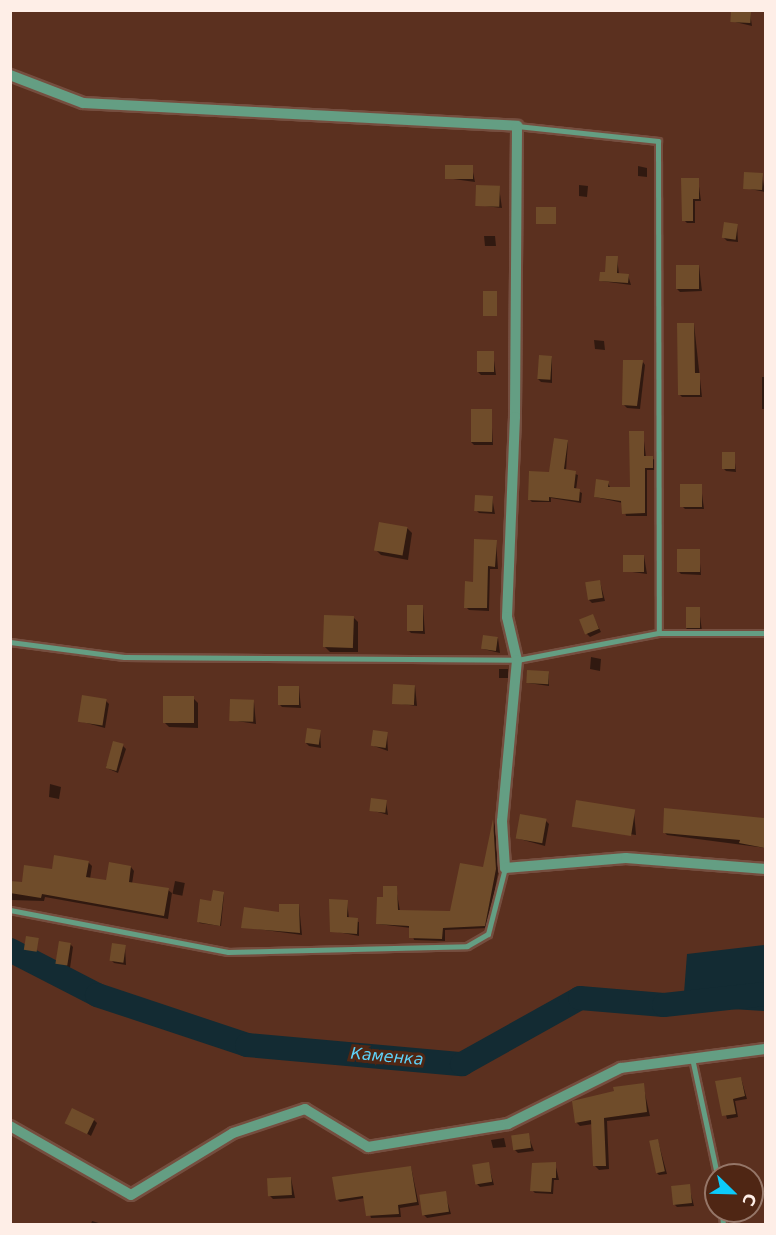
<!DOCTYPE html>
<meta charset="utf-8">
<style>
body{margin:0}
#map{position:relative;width:776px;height:1235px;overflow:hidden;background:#5b301f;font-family:"DejaVu Sans",sans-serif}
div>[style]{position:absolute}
.water>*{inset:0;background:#132b33}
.shadow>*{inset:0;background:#0007;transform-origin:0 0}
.river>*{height:24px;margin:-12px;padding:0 12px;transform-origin:12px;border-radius:12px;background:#132b33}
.building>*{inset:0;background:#6f4c2a;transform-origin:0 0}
.roads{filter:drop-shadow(2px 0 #754e3f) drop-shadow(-2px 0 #754e3f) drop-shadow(0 2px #754e3f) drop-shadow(0 -2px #754e3f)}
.lane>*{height:5px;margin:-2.5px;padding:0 2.5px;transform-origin:2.5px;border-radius:2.5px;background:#649e83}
.street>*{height:10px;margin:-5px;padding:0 5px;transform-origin:5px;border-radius:5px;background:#649e83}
span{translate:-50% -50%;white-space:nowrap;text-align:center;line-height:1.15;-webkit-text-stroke:6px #4f2614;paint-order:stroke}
.water-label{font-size:16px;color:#5ed2f9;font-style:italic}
.frame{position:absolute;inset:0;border:12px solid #feeee7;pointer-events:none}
.north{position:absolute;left:704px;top:1163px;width:60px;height:60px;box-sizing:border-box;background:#4f2614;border:2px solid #957668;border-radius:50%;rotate:113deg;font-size:16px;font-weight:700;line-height:24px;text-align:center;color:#feeee7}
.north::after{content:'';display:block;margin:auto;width:21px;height:27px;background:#0ccafa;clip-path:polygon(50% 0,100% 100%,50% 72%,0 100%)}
</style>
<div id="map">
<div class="water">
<i style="clip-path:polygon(765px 945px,765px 1011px,683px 1006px,687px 954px)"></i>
</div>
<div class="shadow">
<i style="clip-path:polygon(750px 13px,752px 26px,731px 21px)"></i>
<i style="clip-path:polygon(638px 166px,647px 168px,647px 177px,638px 176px)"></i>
<i style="clip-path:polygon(472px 167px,475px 182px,446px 178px)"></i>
<i style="clip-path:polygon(762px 174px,765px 192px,745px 188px)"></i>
<i style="clip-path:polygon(698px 179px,701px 201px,695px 201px,695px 223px,687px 223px,684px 220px)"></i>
<i style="clip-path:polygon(579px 185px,588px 186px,587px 197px,579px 196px)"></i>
<i style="clip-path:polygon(499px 187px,502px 208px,477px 205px)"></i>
<i style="clip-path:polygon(737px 225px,738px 242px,727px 241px,724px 238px)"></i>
<i style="clip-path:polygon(484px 236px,495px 236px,496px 246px,485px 246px)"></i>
<i style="clip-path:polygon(617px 258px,619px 274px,628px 275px,631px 285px,601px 281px)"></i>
<i style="clip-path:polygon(699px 266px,702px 291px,680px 292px,677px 289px)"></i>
<i style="clip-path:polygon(694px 324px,702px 397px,682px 397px,679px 394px)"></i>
<i style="clip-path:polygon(594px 340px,604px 341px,605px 350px,595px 349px)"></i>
<i style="clip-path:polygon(493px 353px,496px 375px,481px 375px,478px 372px)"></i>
<i style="clip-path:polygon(552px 357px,552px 383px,541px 382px,538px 379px)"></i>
<i style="clip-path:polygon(643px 362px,645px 365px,640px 409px,627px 408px,624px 405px)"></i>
<i style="left:762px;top:377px;width:4px;height:32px"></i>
<i style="clip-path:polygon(491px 411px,493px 445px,474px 445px,471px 442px)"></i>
<i style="clip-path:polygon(643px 433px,646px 457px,656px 460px,656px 470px,647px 470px,647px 516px,626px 516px,623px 503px,595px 497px,608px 483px,611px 489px,631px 489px)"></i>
<i style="clip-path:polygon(568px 441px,566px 471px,578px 475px,576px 490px,582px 493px,581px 503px,551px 498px,551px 502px,532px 502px,529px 499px,550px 474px)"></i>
<i style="clip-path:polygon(734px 454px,736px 472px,726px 471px,723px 468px)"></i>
<i style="clip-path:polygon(701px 486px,704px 509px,685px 509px,682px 506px)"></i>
<i style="clip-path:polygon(492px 497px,495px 514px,479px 513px,476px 510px)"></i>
<i style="clip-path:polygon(407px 528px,412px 533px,408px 560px,381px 555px,376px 550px)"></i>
<i style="clip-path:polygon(496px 541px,498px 569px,490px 569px,489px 611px,469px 610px,466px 607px,474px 583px)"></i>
<i style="clip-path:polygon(699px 551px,701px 575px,681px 574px,678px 571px)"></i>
<i style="clip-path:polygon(644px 556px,647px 574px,625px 571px)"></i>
<i style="clip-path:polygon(600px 582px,605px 601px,592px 603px,589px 600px)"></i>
<i style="clip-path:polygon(423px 607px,425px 634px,411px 633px,408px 630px)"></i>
<i style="clip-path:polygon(699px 609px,702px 631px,689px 631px,686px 628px)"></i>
<i style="clip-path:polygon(593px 616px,601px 632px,590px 637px,587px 634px)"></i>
<i style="clip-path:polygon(353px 617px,358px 622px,358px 652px,330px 652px,325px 647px)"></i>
<i style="clip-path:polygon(498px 638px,500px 653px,483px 649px)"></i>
<i style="clip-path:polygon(591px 657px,601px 659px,600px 671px,590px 669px)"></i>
<i style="left:499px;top:669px;width:9px;height:9px"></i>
<i style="clip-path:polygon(549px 673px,549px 686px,528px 683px)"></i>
<i style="clip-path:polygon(766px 680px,766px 729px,764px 728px)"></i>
<i style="clip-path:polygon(415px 686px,417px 706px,394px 703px)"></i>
<i style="clip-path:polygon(299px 688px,301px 708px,282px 707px,279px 704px)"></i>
<i style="clip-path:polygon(193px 698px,198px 703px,198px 728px,169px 727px,164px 722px)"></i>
<i style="clip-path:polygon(106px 701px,109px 704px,105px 728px,79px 721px)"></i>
<i style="clip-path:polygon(254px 702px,256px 724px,231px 720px)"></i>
<i style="clip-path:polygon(320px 731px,321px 748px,309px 746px,306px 743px)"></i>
<i style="clip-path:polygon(387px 734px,388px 751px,371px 745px)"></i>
<i style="clip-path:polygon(123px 746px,126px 749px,118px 773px,109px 769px,106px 766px)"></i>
<i style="clip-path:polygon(50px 784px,61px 787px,59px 799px,49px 797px)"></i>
<i style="clip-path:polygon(386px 802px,388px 815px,371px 810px)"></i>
<i style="clip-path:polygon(666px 810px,766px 820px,766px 848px,667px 835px,664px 832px)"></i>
<i style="clip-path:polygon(634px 811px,636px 835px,576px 827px)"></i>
<i style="clip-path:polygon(546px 821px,549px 824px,545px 846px,516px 838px)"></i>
<i style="clip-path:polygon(495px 822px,498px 873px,488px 928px,445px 930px,445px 941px,414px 940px,411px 928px,378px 924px,385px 899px,396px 888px,400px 911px,452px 913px,484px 868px)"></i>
<i style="clip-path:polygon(88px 862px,92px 866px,90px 879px,107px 882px,131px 867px,134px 871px,132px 884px,168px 890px,172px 893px,168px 919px,45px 897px,44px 901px,10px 900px,10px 882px,23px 884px,53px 871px)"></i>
<i style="left:175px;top:881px;width:10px;height:13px;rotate:11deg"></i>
<i style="clip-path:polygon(224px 894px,221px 926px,199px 923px,212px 902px)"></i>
<i style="clip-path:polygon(347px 901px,349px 919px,359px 922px,359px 936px,332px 931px)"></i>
<i style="clip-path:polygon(299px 905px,302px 935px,242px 927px,280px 914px)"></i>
<i style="clip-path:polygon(70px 944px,73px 947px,70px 968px,60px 967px,57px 964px)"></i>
<i style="clip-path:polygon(125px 947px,126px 965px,114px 963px,111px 960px)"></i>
<i style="clip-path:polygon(741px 1078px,747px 1099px,735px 1101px,738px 1117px,727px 1119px,717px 1082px)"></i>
<i style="clip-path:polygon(643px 1085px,650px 1116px,607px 1121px,609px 1169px,599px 1170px,595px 1166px,593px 1124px,580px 1126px,576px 1122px)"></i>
<i style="clip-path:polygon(94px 1120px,97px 1123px,91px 1136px,67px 1122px)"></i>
<i style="clip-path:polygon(528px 1135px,534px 1151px,518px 1153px,515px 1150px)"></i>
<i style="clip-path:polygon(504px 1138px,506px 1147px,493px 1148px,491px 1140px)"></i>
<i style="clip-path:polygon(658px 1141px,667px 1174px,659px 1175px,656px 1172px)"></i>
<i style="clip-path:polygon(488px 1163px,494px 1185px,480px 1187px,477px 1184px)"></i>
<i style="clip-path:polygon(555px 1163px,559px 1180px,554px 1180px,553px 1194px,535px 1193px,532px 1190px)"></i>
<i style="clip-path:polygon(411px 1167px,419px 1205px,400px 1208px,401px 1217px,371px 1218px,365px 1198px,340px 1202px,337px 1199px)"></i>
<i style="clip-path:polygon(291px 1178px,295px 1198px,273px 1199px,270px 1196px)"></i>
<i style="clip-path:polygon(689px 1186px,694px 1206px,677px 1207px,674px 1204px)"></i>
<i style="clip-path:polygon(445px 1193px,451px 1214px,427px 1218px,424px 1215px)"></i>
<i style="clip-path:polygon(92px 1221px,102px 1224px,91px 1224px)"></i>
</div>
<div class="river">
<i style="left:10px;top:950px;width:98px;rotate:27.3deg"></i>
<i style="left:97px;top:995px;width:158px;rotate:18.4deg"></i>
<i style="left:247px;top:1045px;width:216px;rotate:5.1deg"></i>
<i style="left:462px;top:1064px;width:135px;rotate:-29.2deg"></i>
<i style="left:580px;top:998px;width:84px;rotate:4.8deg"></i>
<i style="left:664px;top:1005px;width:103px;rotate:-6.2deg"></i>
</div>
<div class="building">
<i style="left:731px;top:10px;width:20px;height:12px;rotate:3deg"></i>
<i style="left:445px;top:165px;width:28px;height:14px"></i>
<i style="left:744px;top:172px;width:19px;height:17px;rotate:3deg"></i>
<i style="clip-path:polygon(681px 178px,699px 178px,699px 199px,693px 199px,693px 221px,682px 221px)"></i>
<i style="left:476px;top:185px;width:24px;height:21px;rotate:2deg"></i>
<i style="left:536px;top:207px;width:20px;height:17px"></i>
<i style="left:724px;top:222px;width:14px;height:16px;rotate:8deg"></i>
<i style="clip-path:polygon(606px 256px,618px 256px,617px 273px,629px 274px,628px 283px,599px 281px,600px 272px,605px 272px)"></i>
<i style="left:676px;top:265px;width:23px;height:24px"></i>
<i style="left:483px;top:291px;width:14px;height:25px"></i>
<i style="clip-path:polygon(677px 323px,694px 323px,695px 373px,700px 373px,700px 395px,678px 395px)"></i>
<i style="left:477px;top:351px;width:17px;height:21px"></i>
<i style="left:539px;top:355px;width:13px;height:24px;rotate:4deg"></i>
<i style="clip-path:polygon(623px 360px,643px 360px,637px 406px,622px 405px)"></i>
<i style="left:471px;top:409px;width:21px;height:33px"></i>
<i style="clip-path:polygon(629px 431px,644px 431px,644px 456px,653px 456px,653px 468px,645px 468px,645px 513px,622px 514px,621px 501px,594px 497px,596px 479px,609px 481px,608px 487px,630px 487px)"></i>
<i style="clip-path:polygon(554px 438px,568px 440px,564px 469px,576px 471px,574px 488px,580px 489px,579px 501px,549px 497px,549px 501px,528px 500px,529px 471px,549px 472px)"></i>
<i style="left:722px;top:452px;width:13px;height:17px"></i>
<i style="left:680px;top:484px;width:22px;height:23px"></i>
<i style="left:475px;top:495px;width:18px;height:16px;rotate:3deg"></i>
<i style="left:379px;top:522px;width:29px;height:29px;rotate:10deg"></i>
<i style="clip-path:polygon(474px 539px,497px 540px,495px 567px,488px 566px,487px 608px,464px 608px,465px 581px,473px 582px)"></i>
<i style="left:677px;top:549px;width:23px;height:23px"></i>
<i style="left:623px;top:555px;width:21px;height:17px"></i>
<i style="left:600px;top:580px;width:18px;height:15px;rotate:81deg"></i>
<i style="left:407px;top:605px;width:16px;height:26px"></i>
<i style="left:686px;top:607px;width:14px;height:21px"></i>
<i style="left:593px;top:614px;width:16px;height:15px;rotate:68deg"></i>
<i style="left:324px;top:615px;width:30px;height:32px;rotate:2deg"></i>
<i style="left:483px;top:635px;width:15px;height:14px;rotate:8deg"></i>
<i style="left:527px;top:670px;width:22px;height:13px;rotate:3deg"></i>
<i style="left:393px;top:684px;width:22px;height:20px;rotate:3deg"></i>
<i style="left:278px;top:686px;width:21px;height:19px"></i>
<i style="left:82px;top:695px;width:25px;height:27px;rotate:9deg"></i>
<i style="left:163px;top:696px;width:31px;height:27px"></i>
<i style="left:230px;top:699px;width:24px;height:22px;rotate:2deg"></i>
<i style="left:307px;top:728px;width:14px;height:15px;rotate:8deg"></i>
<i style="left:373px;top:730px;width:15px;height:16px;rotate:8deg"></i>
<i style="left:113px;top:741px;width:11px;height:28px;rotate:15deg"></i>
<i style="left:371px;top:798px;width:16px;height:13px;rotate:7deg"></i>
<i style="left:576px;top:800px;width:60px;height:27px;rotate:9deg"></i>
<i style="clip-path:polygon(664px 808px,765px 818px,765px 848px,739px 843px,740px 840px,663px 833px)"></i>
<i style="left:520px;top:814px;width:27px;height:25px;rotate:10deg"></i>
<i style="clip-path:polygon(493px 819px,496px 869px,485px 926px,443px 928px,442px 939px,409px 938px,409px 926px,376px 924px,377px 897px,383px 897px,383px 886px,397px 886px,398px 910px,450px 911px,460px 863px,483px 867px)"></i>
<i style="clip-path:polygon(54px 855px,89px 861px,86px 877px,106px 880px,109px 862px,131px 866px,129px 882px,169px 888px,164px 916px,42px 894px,41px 898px,10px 893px,10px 881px,22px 882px,24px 865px,52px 869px)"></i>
<i style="clip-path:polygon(213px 890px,224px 892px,220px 926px,197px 922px,200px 899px,211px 901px)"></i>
<i style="clip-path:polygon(329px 899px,348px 900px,347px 917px,358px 918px,357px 934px,330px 932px)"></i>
<i style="clip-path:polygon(279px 904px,299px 904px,300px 933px,241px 928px,244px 907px,279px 912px)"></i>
<i style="left:26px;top:936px;width:13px;height:14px;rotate:9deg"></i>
<i style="left:59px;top:941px;width:12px;height:23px;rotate:9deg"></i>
<i style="left:112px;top:943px;width:14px;height:18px;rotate:8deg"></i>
<i style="clip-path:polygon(741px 1077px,745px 1096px,733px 1099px,736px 1114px,722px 1116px,715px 1081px)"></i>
<i style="clip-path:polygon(644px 1083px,647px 1112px,604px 1118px,606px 1166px,593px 1166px,591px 1120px,575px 1123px,572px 1101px,614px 1091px,613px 1087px)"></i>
<i style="left:72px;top:1108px;width:25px;height:17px;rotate:26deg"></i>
<i style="left:529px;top:1133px;width:15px;height:18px;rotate:82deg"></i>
<i style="left:658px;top:1139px;width:33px;height:9px;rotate:78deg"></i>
<i style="left:489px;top:1162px;width:20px;height:17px;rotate:81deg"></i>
<i style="clip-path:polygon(556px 1162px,556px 1178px,552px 1178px,551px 1192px,530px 1191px,532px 1163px)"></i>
<i style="clip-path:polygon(411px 1166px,417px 1202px,398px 1205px,399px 1214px,366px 1216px,363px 1196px,336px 1200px,332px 1177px)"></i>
<i style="left:291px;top:1177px;width:18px;height:24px;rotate:87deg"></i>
<i style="left:690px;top:1184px;width:19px;height:19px;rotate:84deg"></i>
<i style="left:446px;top:1191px;width:21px;height:27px;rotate:82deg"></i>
</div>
<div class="roads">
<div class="lane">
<i style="left:517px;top:126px;width:142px;rotate:6.1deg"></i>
<i style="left:658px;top:141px;width:492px;rotate:89.9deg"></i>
<i style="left:10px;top:642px;width:115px;rotate:7.5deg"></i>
<i style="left:124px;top:657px;width:393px;rotate:0.4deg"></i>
<i style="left:517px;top:660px;width:145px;rotate:-10.8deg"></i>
<i style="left:659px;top:633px;width:107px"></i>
<i style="left:10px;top:910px;width:222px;rotate:10.9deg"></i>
<i style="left:228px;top:952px;width:239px;rotate:-1.4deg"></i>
<i style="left:467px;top:946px;width:24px;rotate:-30deg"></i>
<i style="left:488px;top:934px;width:68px;rotate:-75.6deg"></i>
<i style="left:692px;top:1058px;width:120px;rotate:77.9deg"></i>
<i style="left:722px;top:1211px;width:13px;rotate:86deg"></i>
</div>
<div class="street">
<i style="left:10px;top:75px;width:78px;rotate:21deg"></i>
<i style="left:83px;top:103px;width:435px;rotate:3deg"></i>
<i style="left:517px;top:126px;width:291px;rotate:90.4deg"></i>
<i style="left:515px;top:417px;width:200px;rotate:92.3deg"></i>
<i style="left:507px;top:617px;width:44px;rotate:76.9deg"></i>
<i style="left:517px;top:660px;width:162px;rotate:95.3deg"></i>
<i style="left:502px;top:821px;width:47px;rotate:86.3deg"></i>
<i style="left:505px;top:868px;width:121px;rotate:-4.7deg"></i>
<i style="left:626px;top:858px;width:140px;rotate:4.5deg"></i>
<i style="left:10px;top:1126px;width:139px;rotate:29.7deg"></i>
<i style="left:131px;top:1195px;width:119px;rotate:-31.3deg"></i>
<i style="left:233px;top:1133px;width:76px;rotate:-18.4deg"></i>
<i style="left:305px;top:1109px;width:74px;rotate:31.1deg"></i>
<i style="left:368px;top:1147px;width:142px;rotate:-9.3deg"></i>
<i style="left:508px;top:1124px;width:126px;rotate:-26.4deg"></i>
<i style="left:621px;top:1068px;width:146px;rotate:-7.5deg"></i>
</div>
</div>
<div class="water-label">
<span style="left:387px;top:1057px;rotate:5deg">Каменка</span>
</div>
<div class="frame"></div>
<div class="north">С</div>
</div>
